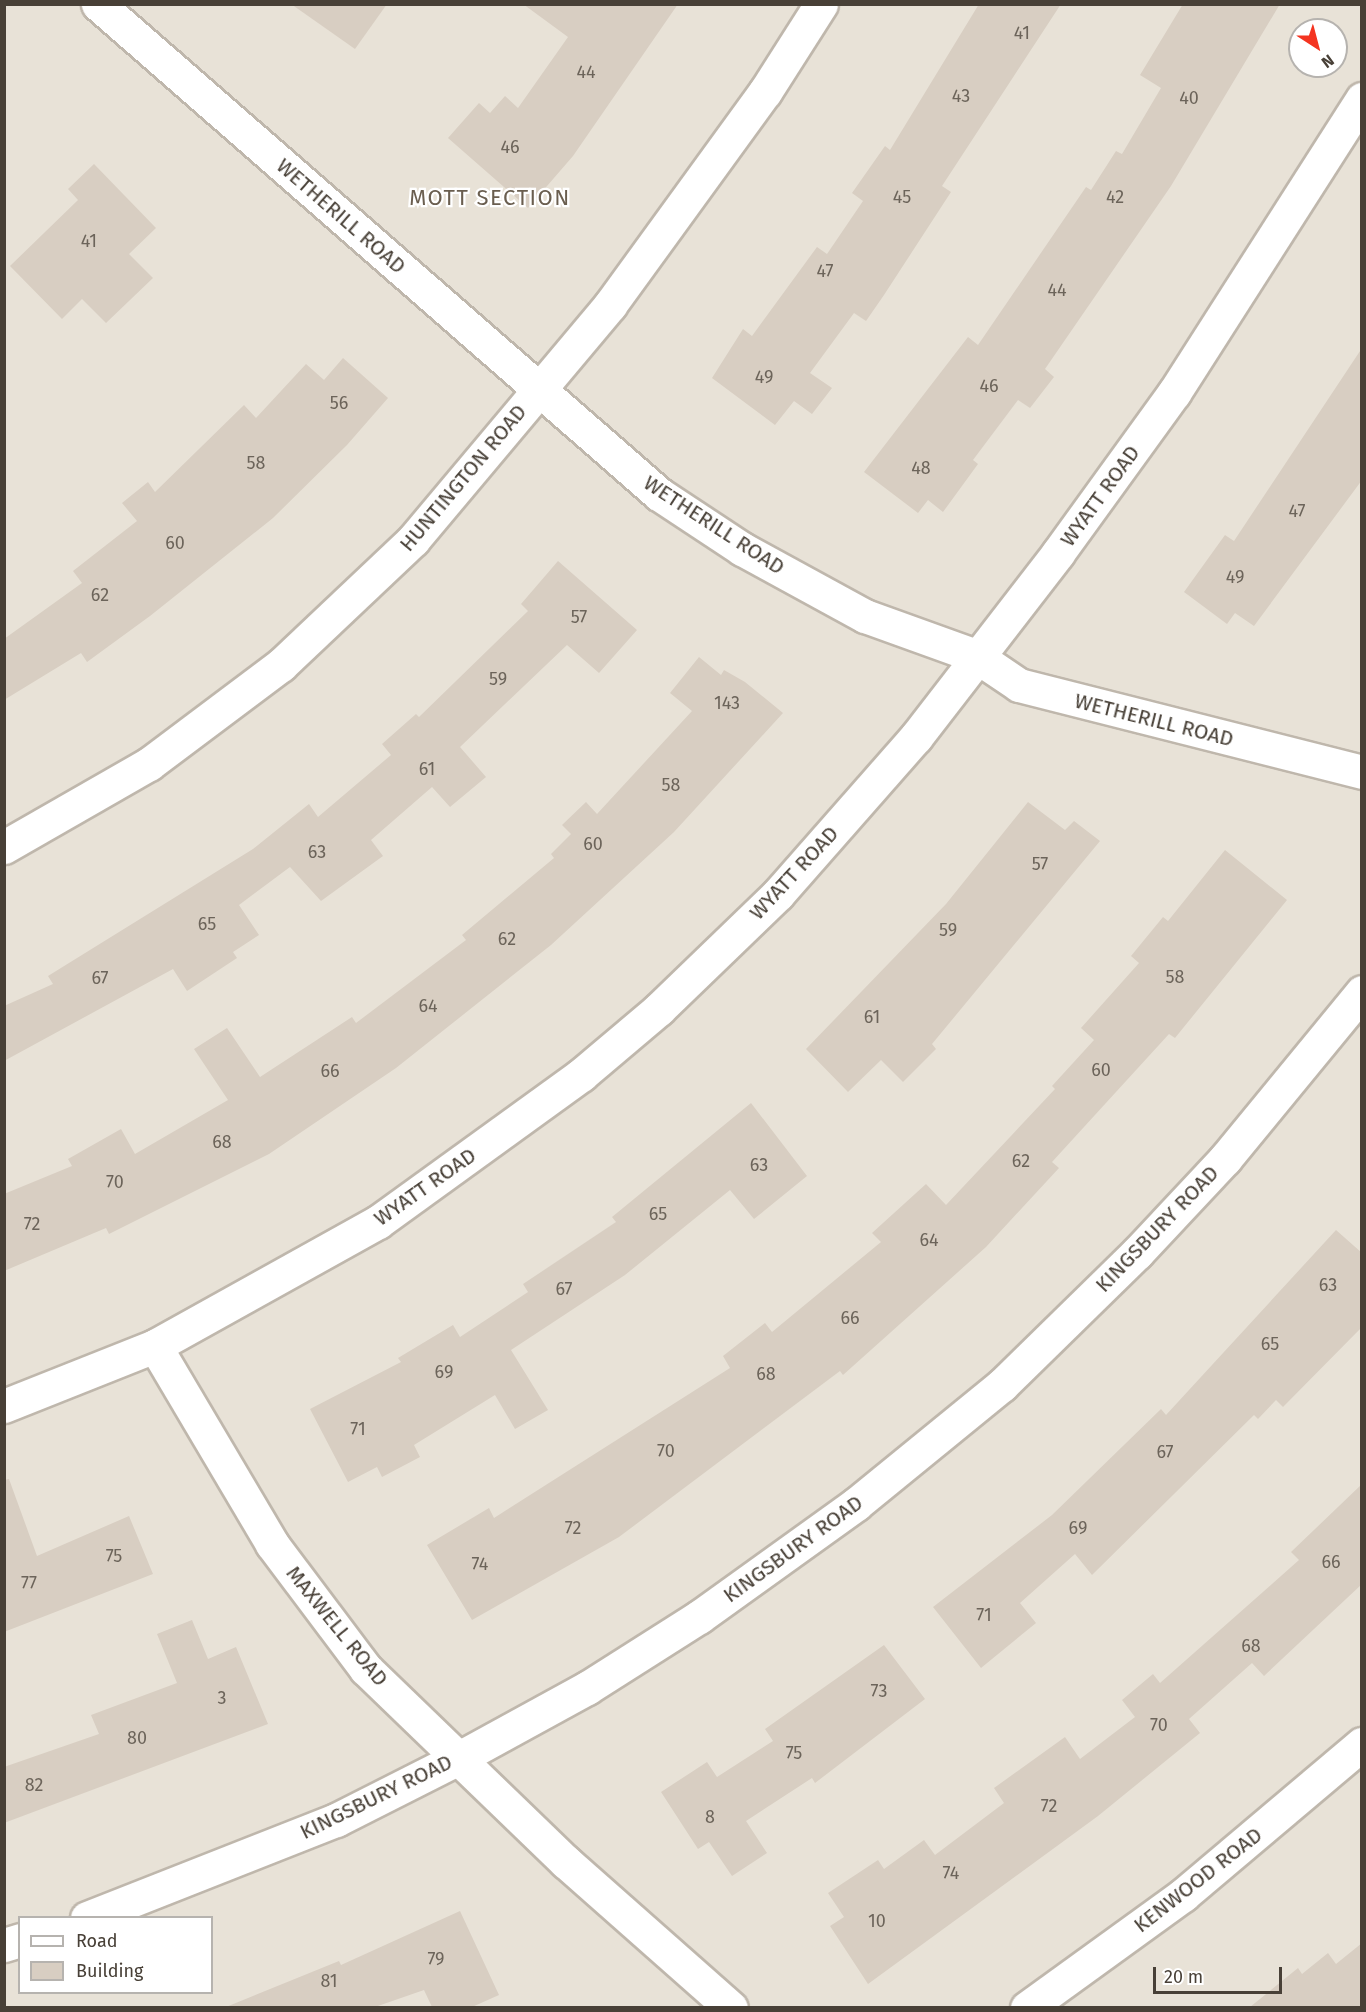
<!DOCTYPE html>
<style>
body{margin:0}
#map{position:relative;width:1366px;height:2012px;overflow:hidden;background:#f4f0e9;font-family:"Fira Sans",sans-serif}
div>[style]{position:absolute}
.residential>*{inset:0;background:#e8e2d7}
.building>*{inset:0;background:#d8cec2}
.roads{filter:drop-shadow(2px 0 #bfb7ac) drop-shadow(-2px 0 #bfb7ac) drop-shadow(0 2px #bfb7ac) drop-shadow(0 -2px #bfb7ac)}
.minor>*{height:33px;margin:-16.5px;padding:0 16.5px;transform-origin:16.5px;border-radius:16.5px;background:#fff}
span{translate:-50% -50%;white-space:nowrap;text-align:center;line-height:1.15;-webkit-text-stroke:4.5px #fff;paint-order:stroke}
.number-label{font-size:18px;color:#6c645a}
.number-label span{-webkit-text-stroke-width:0}
.street-label{font-size:21px;color:#484037}
.neighbourhood-label{font-size:22px;color:#6a5e4f;letter-spacing:1.5px}
.frame{position:absolute;inset:0;border:6px solid #484037;pointer-events:none}
.legend{position:absolute;left:18px;top:1916px;width:195px;height:78px;box-sizing:border-box;background:#fff;border:2px solid #b6b3af;margin:0;padding:8px 10px;list-style:none;font-size:18px;color:#484037}
.legend li{display:flex;align-items:center;gap:12px;height:30px}
.legend b{width:30px;border:2px solid #b6b3af}
.north{position:absolute;left:1288px;top:18px;width:60px;height:60px;box-sizing:border-box;background:#fff;border:2px solid #b6b3af;border-radius:50%;rotate:144deg;font-size:16px;font-weight:700;line-height:24px;text-align:center;color:#484037}
.north::after{content:'';display:block;margin:auto;width:21px;height:27px;background:#f43420;clip-path:polygon(50% 0,100% 100%,50% 72%,0 100%)}
.scale{position:absolute;left:1153px;top:1967px;width:129px;height:27px;box-sizing:border-box;border:3px solid #484037;border-top:0;padding-left:8px;font-size:18px;line-height:21px;white-space:nowrap;color:#484037;-webkit-text-stroke:4px #fff;paint-order:stroke}
</style>
<div id="map">
<div class="residential">
<i style="clip-path:polygon(evenodd,5px 5px,1361px 5px,1361px 2007px,5px 2008px,5px 5px,1300px 30px,1336px 30px,1336px 66px,1300px 66px,1300px 30px,5px 5px,20px 1918px,212px 1918px,212px 1992px,20px 1992px,20px 1918px)"></i>
</div>
<div class="building">
<i style="clip-path:polygon(291px 4px,387px 4px,355px 49px)"></i>
<i style="clip-path:polygon(523px 4px,678px 4px,573px 156px,528px 208px,448px 138px,479px 103px,490px 113px,505px 96px,518px 108px,568px 37px)"></i>
<i style="clip-path:polygon(979px 4px,1061px 4px,942px 186px,951px 192px,884px 295px,866px 321px,854px 313px,810px 373px,832px 388px,812px 414px,794px 401px,775px 425px,712px 378px,743px 329px,752px 336px,817px 247px,827px 254px,863px 201px,852px 193px,885px 146px,890px 150px)"></i>
<i style="clip-path:polygon(1183px 4px,1280px 4px,1171px 186px,1045px 369px,1054px 377px,1030px 408px,1018px 400px,973px 460px,978px 464px,943px 512px,928px 500px,918px 513px,864px 472px,968px 337px,978px 345px,1086px 187px,1091px 190px,1116px 151px,1122px 154px,1161px 88px,1140px 75px)"></i>
<i style="clip-path:polygon(94px 164px,156px 228px,129px 254px,153px 278px,106px 323px,82px 299px,62px 319px,10px 266px,78px 200px,68px 189px)"></i>
<i style="clip-path:polygon(1362px 348px,1362px 480px,1254px 626px,1235px 613px,1227px 624px,1184px 592px,1225px 535px,1234px 541px)"></i>
<i style="clip-path:polygon(343px 358px,388px 398px,347px 445px,273px 518px,150px 616px,87px 662px,81px 653px,4px 700px,4px 639px,82px 583px,73px 571px,137px 521px,122px 503px,148px 482px,155px 492px,244px 405px,256px 418px,306px 364px,324px 380px)"></i>
<i style="clip-path:polygon(558px 561px,637px 630px,599px 673px,567px 645px,460px 747px,486px 777px,450px 807px,432px 787px,371px 840px,383px 856px,321px 901px,290px 867px,239px 905px,259px 935px,233px 952px,237px 958px,187px 991px,173px 969px,4px 1061px,4px 1006px,53px 984px,48px 976px,253px 849px,309px 804px,318px 817px,391px 755px,382px 744px,416px 714px,419px 717px,528px 611px,521px 604px)"></i>
<i style="clip-path:polygon(699px 657px,721px 675px,724px 670px,745px 682px,783px 713px,674px 832px,551px 945px,396px 1068px,269px 1154px,109px 1234px,106px 1228px,4px 1271px,4px 1194px,72px 1166px,68px 1159px,121px 1129px,135px 1154px,228px 1100px,194px 1049px,227px 1028px,260px 1077px,352px 1017px,356px 1023px,466px 940px,462px 935px,554px 858px,551px 854px,571px 834px,562px 825px,586px 802px,597px 814px,692px 711px,670px 693px)"></i>
<i style="clip-path:polygon(1028px 802px,1065px 830px,1074px 821px,1100px 841px,932px 1044px,936px 1049px,903px 1082px,881px 1060px,848px 1092px,806px 1049px,946px 904px)"></i>
<i style="clip-path:polygon(1225px 850px,1287px 900px,1175px 1038px,1169px 1034px,1052px 1162px,1059px 1168px,986px 1247px,843px 1375px,840px 1371px,619px 1537px,472px 1620px,427px 1545px,489px 1508px,494px 1518px,730px 1368px,723px 1356px,765px 1323px,772px 1332px,881px 1242px,872px 1233px,926px 1184px,946px 1205px,1055px 1089px,1052px 1086px,1094px 1040px,1081px 1028px,1139px 963px,1131px 956px,1163px 917px,1168px 921px)"></i>
<i style="clip-path:polygon(751px 1103px,807px 1176px,754px 1219px,730px 1190px,625px 1275px,511px 1350px,548px 1410px,515px 1429px,495px 1395px,414px 1445px,420px 1457px,382px 1477px,377px 1467px,348px 1482px,310px 1409px,401px 1362px,398px 1358px,453px 1325px,460px 1337px,528px 1292px,523px 1284px,616px 1222px,612px 1217px)"></i>
<i style="clip-path:polygon(1336px 1230px,1362px 1253px,1362px 1327px,1283px 1407px,1276px 1400px,1258px 1419px,1254px 1415px,1092px 1575px,1075px 1554px,1020px 1603px,1036px 1623px,981px 1668px,933px 1607px,1052px 1515px,1161px 1409px,1166px 1415px)"></i>
<i style="clip-path:polygon(9px 1479px,37px 1556px,129px 1516px,153px 1574px,4px 1632px,4px 1480px)"></i>
<i style="clip-path:polygon(1362px 1484px,1362px 1584px,1264px 1676px,1252px 1663px,1189px 1719px,1200px 1733px,1098px 1816px,868px 1984px,830px 1926px,844px 1917px,828px 1893px,878px 1860px,884px 1869px,924px 1840px,935px 1855px,1004px 1803px,994px 1788px,1065px 1737px,1080px 1759px,1135px 1717px,1122px 1700px,1153px 1674px,1160px 1683px,1299px 1560px,1291px 1552px)"></i>
<i style="clip-path:polygon(192px 1620px,208px 1659px,236px 1647px,268px 1724px,4px 1823px,4px 1767px,99px 1734px,91px 1715px,177px 1683px,157px 1634px)"></i>
<i style="clip-path:polygon(884px 1645px,925px 1699px,815px 1783px,812px 1778px,746px 1821px,767px 1853px,732px 1876px,709px 1842px,698px 1849px,661px 1792px,707px 1762px,717px 1777px,773px 1741px,765px 1729px)"></i>
<i style="clip-path:polygon(460px 1911px,499px 1995px,472px 2007px,432px 2007px,424px 1990px,375px 2007px,226px 2007px,339px 1961px,341px 1965px)"></i>
<i style="clip-path:polygon(1362px 1943px,1362px 2007px,1250px 2007px,1298px 1968px,1302px 1974px,1328px 1953px,1336px 1964px)"></i>
</div>
<div class="roads">
<div class="minor">
<i style="left:98px;top:4px;width:745px;rotate:41.14deg"></i>
<i style="left:659px;top:494px;width:100px;rotate:33.5deg"></i>
<i style="left:742px;top:549px;width:140px;rotate:28.6deg"></i>
<i style="left:865px;top:616px;width:118px;rotate:19.8deg"></i>
<i style="left:976px;top:656px;width:52px;rotate:34deg"></i>
<i style="left:1019px;top:685px;width:354px;rotate:14.2deg"></i>
<i style="left:4px;top:847px;width:167px;rotate:-29.8deg"></i>
<i style="left:149px;top:764px;width:165px;rotate:-36.9deg"></i>
<i style="left:281px;top:665px;width:182px;rotate:-43.4deg"></i>
<i style="left:413px;top:540px;width:307px;rotate:-50deg"></i>
<i style="left:610px;top:305px;width:263px;rotate:-54deg"></i>
<i style="left:765px;top:92px;width:104px;rotate:-57.5deg"></i>
<i style="left:155px;top:1346px;width:230px;rotate:59.4deg"></i>
<i style="left:272px;top:1544px;width:156px;rotate:53.1deg"></i>
<i style="left:366px;top:1669px;width:278px;rotate:44deg"></i>
<i style="left:566px;top:1862px;width:220px;rotate:41.5deg"></i>
<i style="left:4px;top:1406px;width:162px;rotate:-21.7deg"></i>
<i style="left:155px;top:1346px;width:255px;rotate:-29.1deg"></i>
<i style="left:378px;top:1222px;width:251px;rotate:-35.9deg"></i>
<i style="left:581px;top:1075px;width:102px;rotate:-40.2deg"></i>
<i style="left:659px;top:1009px;width:165px;rotate:-44deg"></i>
<i style="left:778px;top:894px;width:209px;rotate:-48.7deg"></i>
<i style="left:916px;top:737px;width:232px;rotate:-52.3deg"></i>
<i style="left:1058px;top:553px;width:198px;rotate:-54.1deg"></i>
<i style="left:1174px;top:393px;width:349px;rotate:-57.4deg"></i>
<i style="left:87px;top:1918px;width:268px;rotate:-21.5deg"></i>
<i style="left:336px;top:1820px;width:138px;rotate:-26.8deg"></i>
<i style="left:459px;top:1758px;width:146px;rotate:-28.7deg"></i>
<i style="left:587px;top:1688px;width:133px;rotate:-32.4deg"></i>
<i style="left:699px;top:1617px;width:193px;rotate:-35.7deg"></i>
<i style="left:856px;top:1504px;width:188px;rotate:-39.2deg"></i>
<i style="left:1002px;top:1385px;width:189px;rotate:-44.4deg"></i>
<i style="left:1137px;top:1253px;width:129px;rotate:-46.9deg"></i>
<i style="left:1225px;top:1159px;width:216px;rotate:-50.6deg"></i>
<i style="left:4px;top:1945px;width:17px;rotate:-17deg"></i>
<i style="left:1027px;top:2008px;width:193px;rotate:-35.9deg"></i>
<i style="left:1183px;top:1895px;width:234px;rotate:-40.2deg"></i>
</div>
</div>
<div class="number-label">
<span style="left:1022px;top:33px">41</span>
<span style="left:586px;top:72px">44</span>
<span style="left:961px;top:96px">43</span>
<span style="left:1189px;top:98px">40</span>
<span style="left:510px;top:147px">46</span>
<span style="left:902px;top:197px">45</span>
<span style="left:1115px;top:197px">42</span>
<span style="left:89px;top:241px">41</span>
<span style="left:825px;top:271px">47</span>
<span style="left:1057px;top:290px">44</span>
<span style="left:764px;top:377px">49</span>
<span style="left:989px;top:386px">46</span>
<span style="left:339px;top:403px">56</span>
<span style="left:256px;top:463px">58</span>
<span style="left:921px;top:468px">48</span>
<span style="left:1297px;top:511px">47</span>
<span style="left:175px;top:543px">60</span>
<span style="left:1235px;top:577px">49</span>
<span style="left:100px;top:595px">62</span>
<span style="left:579px;top:617px">57</span>
<span style="left:498px;top:679px">59</span>
<span style="left:727px;top:703px">143</span>
<span style="left:427px;top:769px">61</span>
<span style="left:671px;top:785px">58</span>
<span style="left:593px;top:844px">60</span>
<span style="left:317px;top:852px">63</span>
<span style="left:1040px;top:864px">57</span>
<span style="left:207px;top:924px">65</span>
<span style="left:948px;top:930px">59</span>
<span style="left:507px;top:939px">62</span>
<span style="left:1175px;top:977px">58</span>
<span style="left:100px;top:978px">67</span>
<span style="left:428px;top:1006px">64</span>
<span style="left:872px;top:1017px">61</span>
<span style="left:1101px;top:1070px">60</span>
<span style="left:330px;top:1071px">66</span>
<span style="left:222px;top:1142px">68</span>
<span style="left:1021px;top:1161px">62</span>
<span style="left:759px;top:1165px">63</span>
<span style="left:115px;top:1182px">70</span>
<span style="left:658px;top:1214px">65</span>
<span style="left:32px;top:1224px">72</span>
<span style="left:929px;top:1240px">64</span>
<span style="left:1328px;top:1285px">63</span>
<span style="left:564px;top:1289px">67</span>
<span style="left:850px;top:1318px">66</span>
<span style="left:1270px;top:1344px">65</span>
<span style="left:444px;top:1372px">69</span>
<span style="left:766px;top:1374px">68</span>
<span style="left:358px;top:1429px">71</span>
<span style="left:666px;top:1451px">70</span>
<span style="left:1165px;top:1452px">67</span>
<span style="left:573px;top:1528px">72</span>
<span style="left:1078px;top:1528px">69</span>
<span style="left:114px;top:1556px">75</span>
<span style="left:1331px;top:1562px">66</span>
<span style="left:480px;top:1564px">74</span>
<span style="left:29px;top:1583px">77</span>
<span style="left:984px;top:1615px">71</span>
<span style="left:1251px;top:1646px">68</span>
<span style="left:879px;top:1691px">73</span>
<span style="left:222px;top:1698px">3</span>
<span style="left:1159px;top:1725px">70</span>
<span style="left:137px;top:1738px">80</span>
<span style="left:794px;top:1753px">75</span>
<span style="left:34px;top:1785px">82</span>
<span style="left:1049px;top:1806px">72</span>
<span style="left:710px;top:1817px">8</span>
<span style="left:951px;top:1873px">74</span>
<span style="left:877px;top:1921px">10</span>
<span style="left:436px;top:1959px">79</span>
<span style="left:329px;top:1981px">81</span>
</div>
<div class="street-label">
<span style="left:341px;top:216px;rotate:41deg">WETHERILL ROAD</span>
<span style="left:463px;top:478px;rotate:-50deg">HUNTINGTON ROAD</span>
<span style="left:1100px;top:496px;rotate:-54deg">WYATT ROAD</span>
<span style="left:714px;top:525px;rotate:33deg">WETHERILL ROAD</span>
<span style="left:1154px;top:720px;rotate:14deg">WETHERILL ROAD</span>
<span style="left:794px;top:873px;rotate:-47deg">WYATT ROAD</span>
<span style="left:425px;top:1187px;rotate:-35deg">WYATT ROAD</span>
<span style="left:1157px;top:1229px;rotate:-46deg">KINGSBURY ROAD</span>
<span style="left:793px;top:1549px;rotate:-36deg">KINGSBURY ROAD</span>
<span style="left:337px;top:1626px;rotate:51deg">MAXWELL ROAD</span>
<span style="left:376px;top:1797px;rotate:-26deg">KINGSBURY ROAD</span>
<span style="left:1198px;top:1880px;rotate:-38deg">KENWOOD ROAD</span>
</div>
<div class="neighbourhood-label">
<span style="left:490px;top:198px">MOTT SECTION</span>
</div>
<div class="frame"></div>
<ul class="legend">
<li><b style="height:8px;background:#fff"></b>Road</li>
<li><b style="height:16px;background:#d8cec2"></b>Building</li>
</ul>
<div class="north">N</div>
<div class="scale">20 m</div>
</div>
